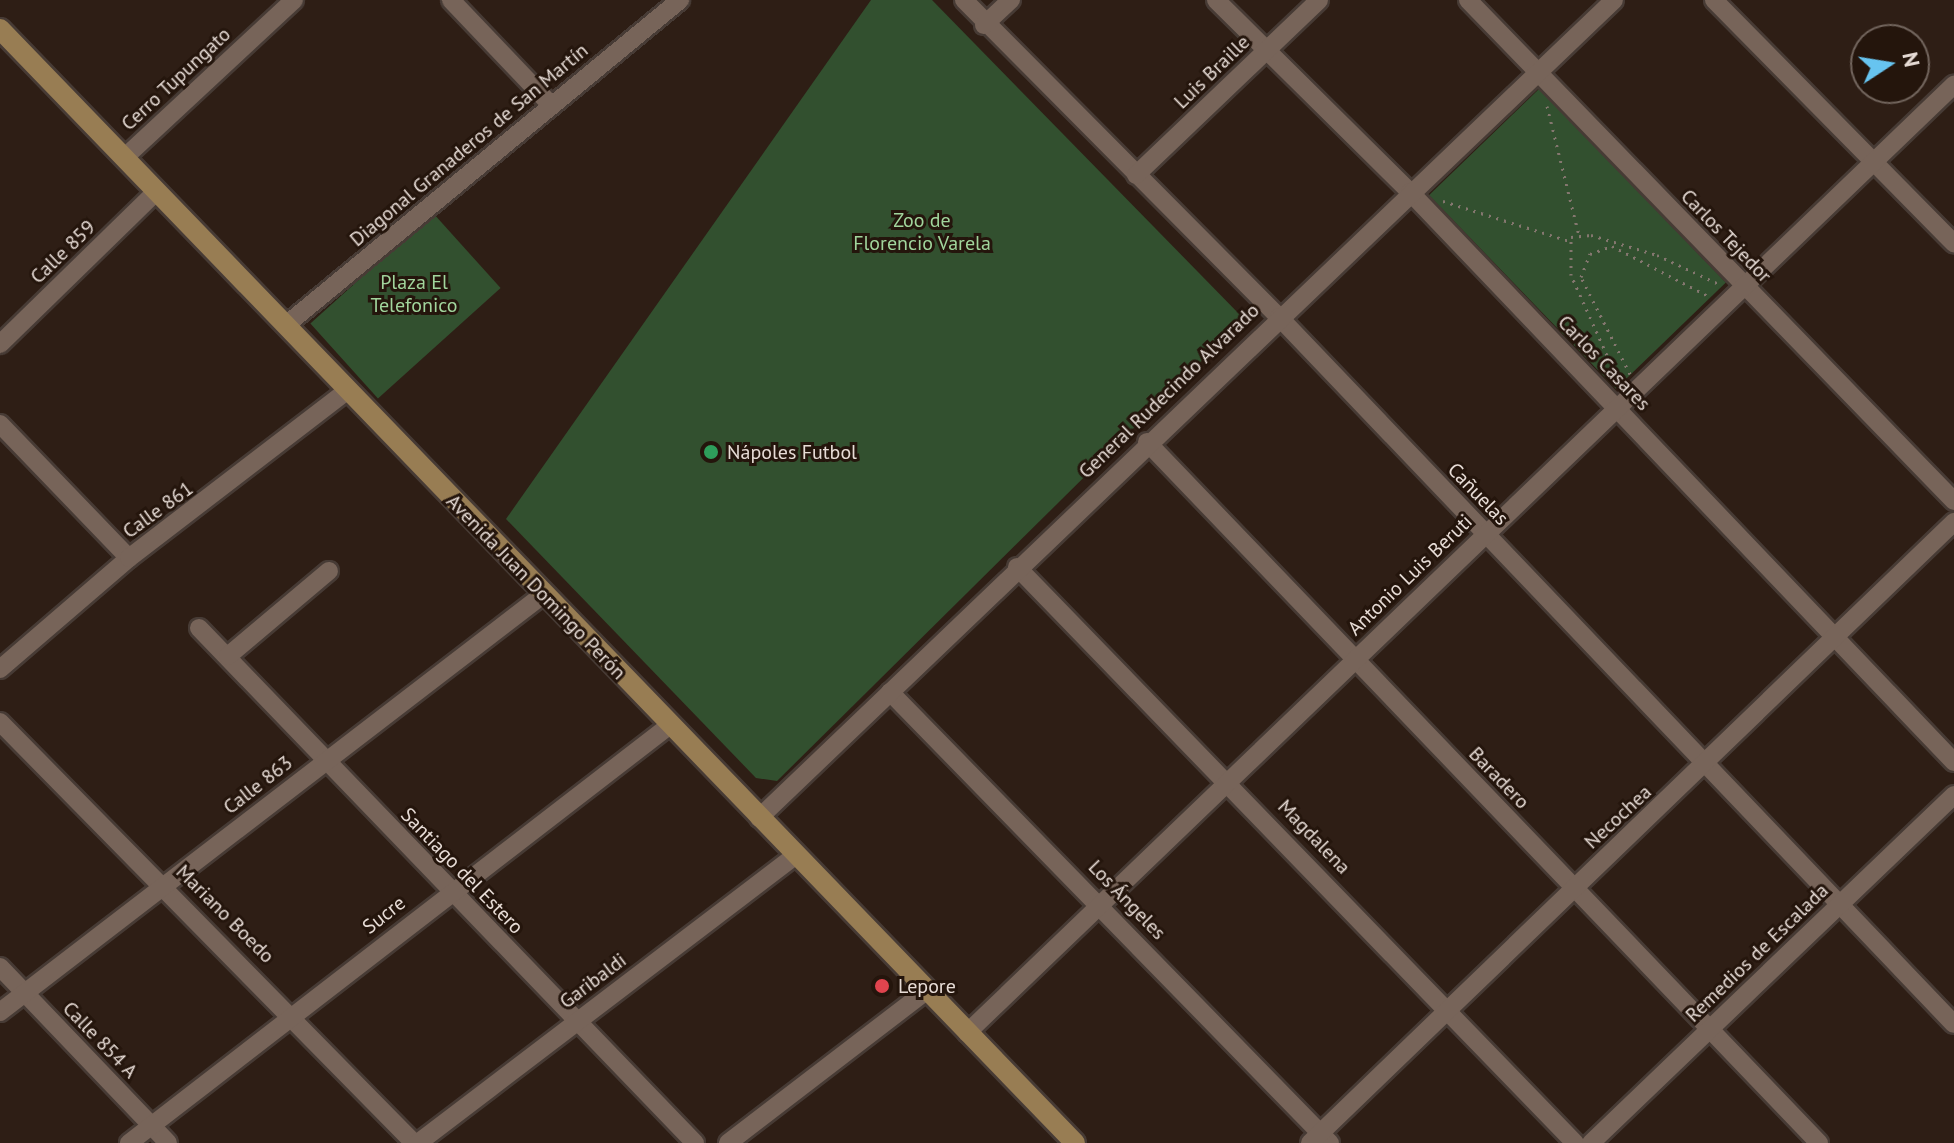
<!DOCTYPE html>
<meta charset="utf-8">
<style>
body{margin:0}
#map{position:relative;width:1954px;height:1143px;overflow:hidden;background:#2e1e15;font-family:"PT Sans",sans-serif}
div>[style]{position:absolute}
.green>*{inset:0;background:#32502f;transform-origin:0 0}
.path>*{height:3px;margin-top:-1.5px;transform-origin:0;background:repeating-linear-gradient(90deg,#84776f 0 2px,transparent 0 8px)}
.roads{filter:drop-shadow(2px 0 #473b35) drop-shadow(-2px 0 #473b35) drop-shadow(0 2px #473b35) drop-shadow(0 -2px #473b35)}
.minor>*{height:18px;margin:-9px;padding:0 9px;transform-origin:9px;border-radius:9px;background:#776459}
.secondary>*{height:20px;margin:-10px;padding:0 10px;transform-origin:10px;border-radius:10px;background:#987d53}
.dots>*{width:22px;height:22px;translate:-50% -50%;box-sizing:border-box;border:4px solid #24150c;border-radius:50%}
span{translate:-50% -50%;white-space:nowrap;text-align:center;line-height:1.15;-webkit-text-stroke:6px #24150c;paint-order:stroke}
.street-label{font-size:20px;color:#e7dcd6}
.park-label{font-size:20px;color:#a1d59c}
.poi-label{font-size:20px;color:#e7dcd6}
.left{translate:0 -50%;text-align:left}
.north{position:absolute;left:1850px;top:24px;width:80px;height:80px;box-sizing:border-box;background:#24150c;border:2px solid #72655d;border-radius:50%;rotate:78deg;font-size:22px;font-weight:700;line-height:32px;text-align:center;color:#e7dcd6}
.north::after{content:'';display:block;margin:auto;width:28px;height:36px;background:#67c4f0;clip-path:polygon(50% 0,100% 100%,50% 72%,0 100%)}
</style>
<div id="map">
<div class="green">
<i style="clip-path:polygon(871px 0,932px 0,1244px 319px,777px 781px,756px 778px,506px 519px)"></i>
<i style="left:1539px;top:89px;width:269px;height:153px;rotate:46deg"></i>
<i style="left:433px;top:213px;width:101px;height:165px;rotate:48deg"></i>
</div>
<div class="path">
<i style="left:1547px;top:106px;width:133px;rotate:76.1deg"></i>
<i style="left:1443px;top:201px;width:132px;rotate:17.6deg"></i>
<i style="left:1630px;top:374px;width:109px;rotate:-116.8deg"></i>
<i style="left:1581px;top:277px;width:25px;rotate:-69deg"></i>
<i style="left:1590px;top:254px;width:23px;rotate:-20deg"></i>
<i style="left:1612px;top:246px;width:110px;rotate:27.5deg"></i>
<i style="left:1620px;top:384px;width:120px;rotate:-114.2deg"></i>
<i style="left:1571px;top:275px;width:38px;rotate:-90deg"></i>
<i style="left:1571px;top:237px;width:20px;rotate:-6deg"></i>
<i style="left:1591px;top:235px;width:69px;rotate:16.9deg"></i>
<i style="left:1657px;top:255px;width:68px;rotate:25.1deg"></i>
</div>
<div class="roads">
<div class="minor">
<i style="left:451px;top:0;width:145px;rotate:46.4deg"></i>
<i style="left:964px;top:0;width:447px;rotate:45.2deg"></i>
<i style="left:1279px;top:317px;width:977px;rotate:46.33deg"></i>
<i style="left:1216px;top:0;width:273px;rotate:44.7deg"></i>
<i style="left:1410px;top:192px;width:788px;rotate:46.34deg"></i>
<i style="left:1468px;top:0;width:698px;rotate:45.87deg"></i>
<i style="left:1714px;top:0;width:342px;rotate:45.4deg"></i>
<i style="left:984px;top:25px;width:37px;rotate:-43deg"></i>
<i style="left:124px;top:158px;width:232px;rotate:-42.9deg"></i>
<i style="left:1136px;top:175px;width:253px;rotate:-43.7deg"></i>
<i style="left:286px;top:325px;width:511px;rotate:-39.52deg"></i>
<i style="left:0;top:344px;width:218px;rotate:-44.3deg"></i>
<i style="left:0;top:424px;width:186px;rotate:46.1deg"></i>
<i style="left:1147px;top:442px;width:971px;rotate:46.21deg"></i>
<i style="left:1017px;top:567px;width:802px;rotate:45.91deg"></i>
<i style="left:199px;top:628px;width:715px;rotate:46.08deg"></i>
<i style="left:228px;top:656px;width:132px;rotate:-40.1deg"></i>
<i style="left:0;top:669px;width:170px;rotate:-40.7deg"></i>
<i style="left:129px;top:558px;width:275px;rotate:-37.5deg"></i>
<i style="left:890px;top:692px;width:630px;rotate:45.71deg"></i>
<i style="left:0;top:722px;width:590px;rotate:45.48deg"></i>
<i style="left:759px;top:818px;width:1183px;rotate:-43.73deg"></i>
<i style="left:0;top:967px;width:243px;rotate:46.3deg"></i>
<i style="left:0;top:1012px;width:686px;rotate:-37.54deg"></i>
<i style="left:967px;top:1033px;width:1369px;rotate:-43.85deg"></i>
<i style="left:129px;top:1143px;width:684px;rotate:-37.69deg"></i>
<i style="left:418px;top:1143px;width:474px;rotate:-37.3deg"></i>
<i style="left:728px;top:1143px;width:250px;rotate:-37.5deg"></i>
<i style="left:1310px;top:1143px;width:895px;rotate:-43.96deg"></i>
<i style="left:1591px;top:1143px;width:503px;rotate:-43.79deg"></i>
</div>
<div class="secondary">
<i style="left:0;top:29px;width:1548px;rotate:46.02deg"></i>
</div>
</div>
<div class="dots">
<i style="left:711px;top:452px;background:#2e9e5b"></i>
<i style="left:882px;top:986px;background:#e0444e"></i>
</div>
<div class="street-label">
<span style="left:1212px;top:72px;rotate:-44deg">Luis Braille</span>
<span style="left:176px;top:79px;rotate:-43deg">Cerro Tupungato</span>
<span style="left:469px;top:145px;rotate:-40deg">Diagonal Granaderos de San Martín</span>
<span style="left:1726px;top:236px;rotate:46deg">Carlos Tejedor</span>
<span style="left:63px;top:252px;rotate:-44deg">Calle 859</span>
<span style="left:1604px;top:363px;rotate:46deg">Carlos Casares</span>
<span style="left:1169px;top:391px;rotate:-44deg">General Rudecindo Alvarado</span>
<span style="left:1478px;top:494px;rotate:46deg">Cañuelas</span>
<span style="left:158px;top:510px;rotate:-36deg">Calle 861</span>
<span style="left:1410px;top:575px;rotate:-44deg">Antonio Luis Beruti</span>
<span style="left:536px;top:587px;rotate:46deg">Avenida Juan Domingo Perón</span>
<span style="left:1499px;top:778px;rotate:46deg">Baradero</span>
<span style="left:258px;top:785px;rotate:-38deg">Calle 863</span>
<span style="left:1618px;top:817px;rotate:-43deg">Necochea</span>
<span style="left:1314px;top:837px;rotate:46deg">Magdalena</span>
<span style="left:462px;top:871px;rotate:46deg">Santiago del Estero</span>
<span style="left:1127px;top:900px;rotate:46deg">Los Ángeles</span>
<span style="left:225px;top:914px;rotate:45deg">Mariano Boedo</span>
<span style="left:384px;top:915px;rotate:-38deg">Sucre</span>
<span style="left:1757px;top:953px;rotate:-44deg">Remedios de Escalada</span>
<span style="left:593px;top:981px;rotate:-37deg">Garibaldi</span>
<span style="left:100px;top:1040px;rotate:46deg">Calle 854 A</span>
</div>
<div class="park-label">
<span style="left:922px;top:232px">Zoo de<br>Florencio Varela</span>
<span style="left:414px;top:294px">Plaza El<br>Telefonico</span>
</div>
<div class="poi-label">
<span class="left" style="left:727px;top:452px">Nápoles Futbol</span>
<span class="left" style="left:898px;top:986px">Lepore</span>
</div>
<div class="north">N</div>
</div>
